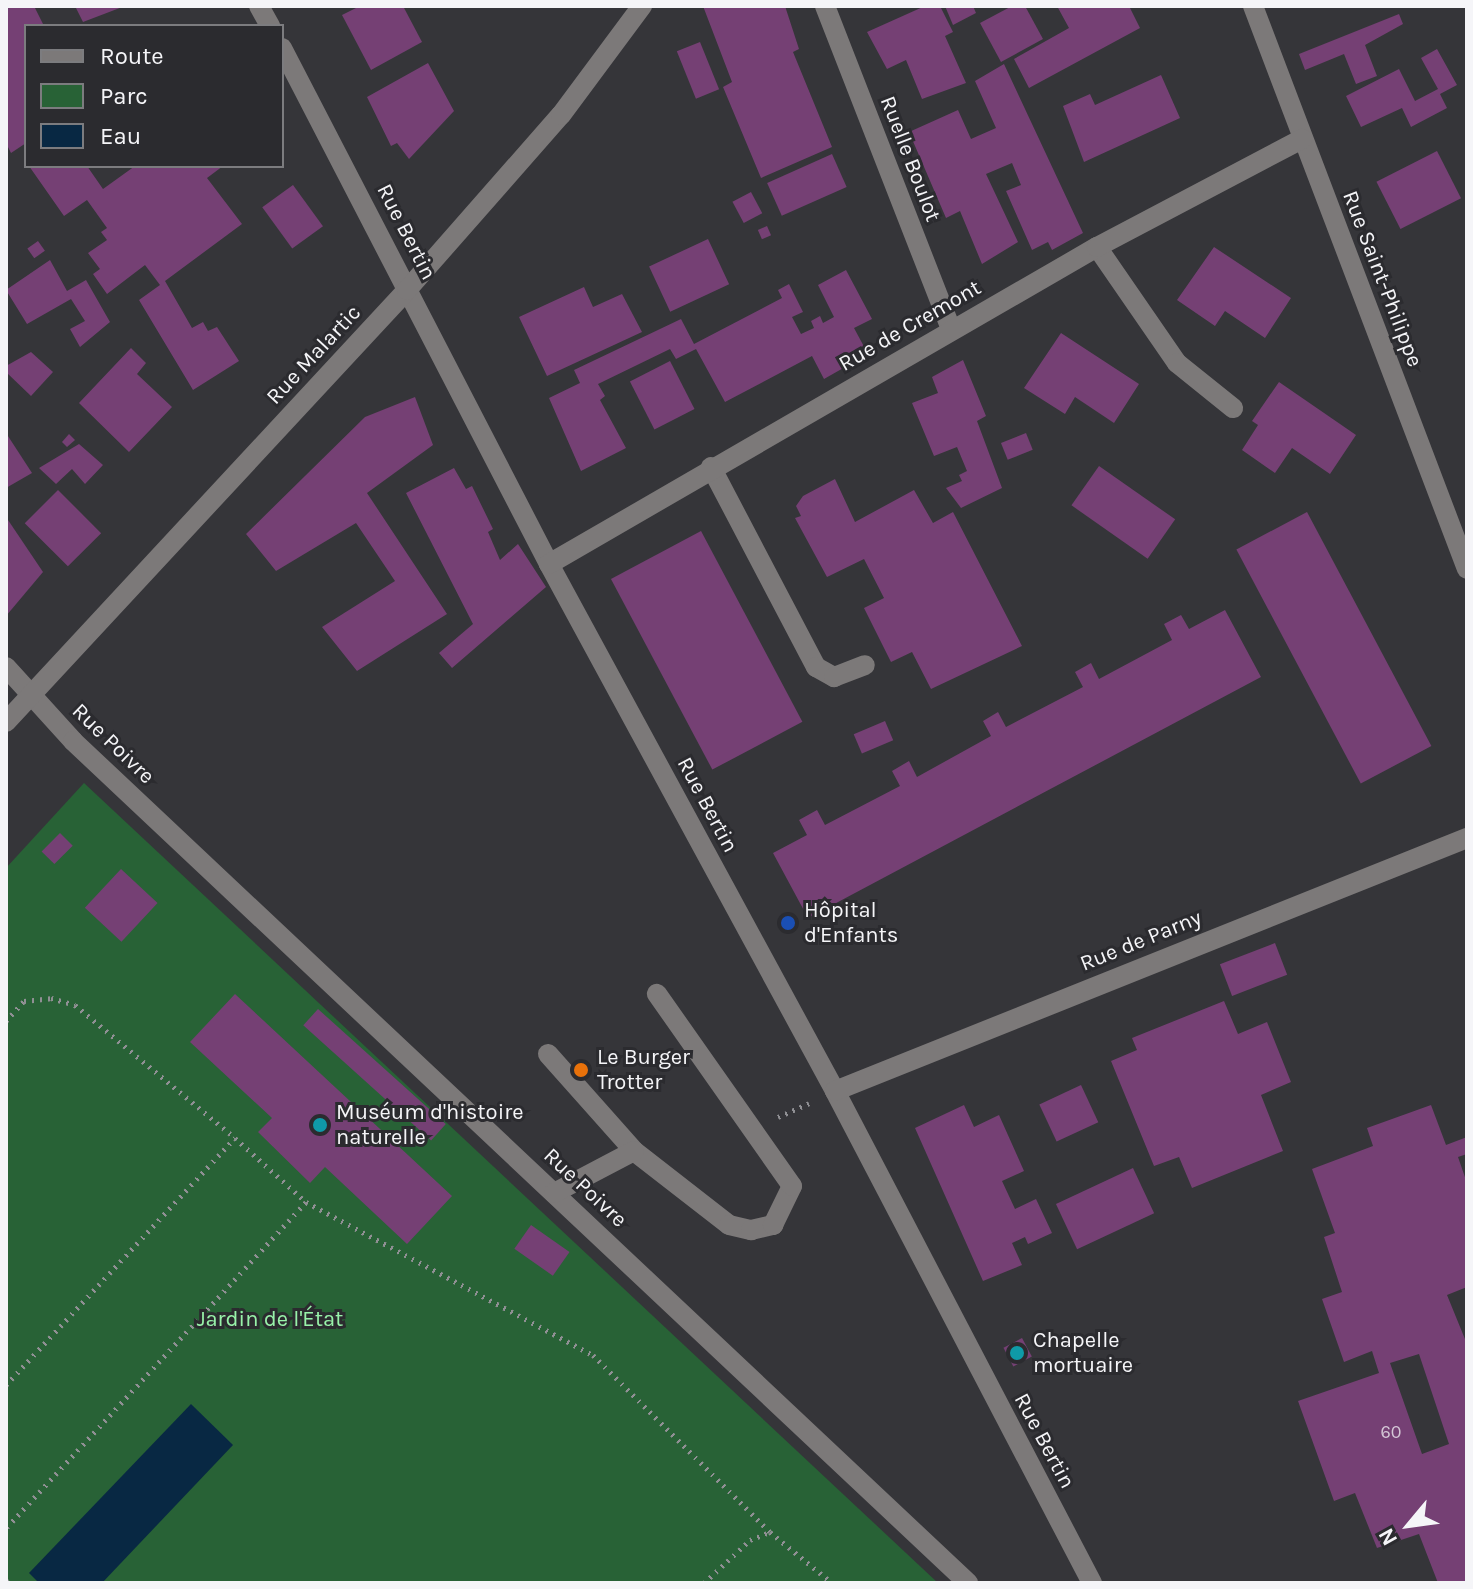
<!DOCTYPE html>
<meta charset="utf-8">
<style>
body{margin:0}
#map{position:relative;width:1473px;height:1589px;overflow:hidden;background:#353539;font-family:Karla,sans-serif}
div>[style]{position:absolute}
.green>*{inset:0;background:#286236}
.water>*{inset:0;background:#082843}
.building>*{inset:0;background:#754074;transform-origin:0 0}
.path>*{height:5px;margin-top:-2.5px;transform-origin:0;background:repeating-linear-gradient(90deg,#909094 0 2px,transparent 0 8px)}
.minor>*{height:20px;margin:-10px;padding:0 10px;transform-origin:10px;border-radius:10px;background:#7c7979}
.dots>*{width:22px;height:22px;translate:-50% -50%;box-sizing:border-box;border:4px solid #2b2b2f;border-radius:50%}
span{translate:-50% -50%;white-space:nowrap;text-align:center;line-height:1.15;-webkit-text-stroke:6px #2b2b2f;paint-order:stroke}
.number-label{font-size:18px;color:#d5c8d7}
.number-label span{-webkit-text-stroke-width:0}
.street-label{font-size:22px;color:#f5f5f8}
.poi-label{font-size:22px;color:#f5f5f8}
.left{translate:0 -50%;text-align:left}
.park-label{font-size:22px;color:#98f2a9}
.frame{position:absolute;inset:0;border:8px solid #f5f5f8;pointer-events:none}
.legend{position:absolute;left:24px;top:24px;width:260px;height:144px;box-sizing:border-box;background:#2b2b2f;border:2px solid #7c7c7f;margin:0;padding:10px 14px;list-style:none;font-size:24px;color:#f5f5f8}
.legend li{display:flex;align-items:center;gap:16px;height:40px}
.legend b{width:40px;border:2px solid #7c7c7f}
.north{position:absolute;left:1369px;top:1485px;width:80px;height:80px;-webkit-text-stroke:6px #2b2b2f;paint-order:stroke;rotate:241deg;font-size:22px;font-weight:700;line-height:32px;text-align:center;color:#f5f5f8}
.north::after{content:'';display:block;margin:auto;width:28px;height:36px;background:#f5f5f8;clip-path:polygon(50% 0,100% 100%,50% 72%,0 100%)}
</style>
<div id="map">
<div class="green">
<i style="clip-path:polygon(84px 783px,938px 1583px,6px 1583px,6px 868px)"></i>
</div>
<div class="water">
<i style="clip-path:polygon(191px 1404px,233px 1445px,102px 1583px,39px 1583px,29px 1573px)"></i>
</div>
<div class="building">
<i style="clip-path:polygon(6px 6px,34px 6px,44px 26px,26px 26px,26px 143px,11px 153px,6px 143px)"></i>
<i style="clip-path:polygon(75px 6px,125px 6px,83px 22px)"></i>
<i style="clip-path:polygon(360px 6px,403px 6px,422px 42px,371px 70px,342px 15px)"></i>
<i style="clip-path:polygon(703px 6px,785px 6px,799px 49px,793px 52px,832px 147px,761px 178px,723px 87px,732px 82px)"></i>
<i style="clip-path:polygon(925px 6px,940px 6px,953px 32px,945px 36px,966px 83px,922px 99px,906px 60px,887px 69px,867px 32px)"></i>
<i style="clip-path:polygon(945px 6px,973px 6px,976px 13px,953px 25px)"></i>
<i style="clip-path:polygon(1012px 6px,1025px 6px,1043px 39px,1001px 62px,980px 23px)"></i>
<i style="clip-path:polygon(1057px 6px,1129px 6px,1140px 28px,1029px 88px,1014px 59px,1069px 28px)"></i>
<i style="clip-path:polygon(1399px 14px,1403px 24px,1365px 45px,1377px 76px,1356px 84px,1344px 54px,1305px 70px,1299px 54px)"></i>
<i style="left:700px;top:42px;width:51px;height:25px;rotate:68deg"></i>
<i style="clip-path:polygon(1437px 49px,1457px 85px,1440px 94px,1447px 108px,1411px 127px,1402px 108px,1361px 127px,1346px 96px,1399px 69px,1415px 101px,1438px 89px,1421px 58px)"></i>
<i style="clip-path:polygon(428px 63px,454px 111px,409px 159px,397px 143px,391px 146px,367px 97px)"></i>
<i style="clip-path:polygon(1004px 64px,1083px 233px,1052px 250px,1048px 242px,1032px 250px,1006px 191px,1021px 185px,1012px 163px,986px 174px,1018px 242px,982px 264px,960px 211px,946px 218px,909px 132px,958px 110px,971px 139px,996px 128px,975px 81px)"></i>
<i style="clip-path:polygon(1161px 75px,1180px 118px,1084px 162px,1063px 106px,1090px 94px,1095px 105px)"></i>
<i style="left:1437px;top:151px;width:53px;height:68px;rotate:63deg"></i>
<i style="left:832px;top:154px;width:36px;height:71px;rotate:66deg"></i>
<i style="clip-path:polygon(29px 166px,87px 166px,103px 189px,135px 166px,223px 166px,207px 178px,242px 224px,165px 281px,192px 328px,203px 322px,208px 331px,217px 327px,239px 361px,193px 390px,139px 300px,160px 285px,145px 265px,107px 294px,93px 274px,100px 269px,88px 253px,107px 240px,101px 232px,107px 228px,87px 200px,64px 216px)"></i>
<i style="left:293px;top:185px;width:51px;height:38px;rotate:54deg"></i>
<i style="left:751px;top:192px;width:24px;height:21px;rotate:62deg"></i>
<i style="left:767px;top:226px;width:10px;height:10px;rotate:66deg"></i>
<i style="left:708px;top:239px;width:50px;height:65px;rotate:65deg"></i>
<i style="left:38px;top:241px;width:12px;height:13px;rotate:55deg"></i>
<i style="clip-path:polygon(1214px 247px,1291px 298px,1265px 338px,1225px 311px,1215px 326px,1177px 300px)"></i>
<i style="clip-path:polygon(50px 260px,67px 291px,86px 280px,110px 322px,80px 347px,70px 329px,85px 321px,71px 299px,27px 324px,6px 290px)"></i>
<i style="clip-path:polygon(846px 270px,872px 319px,854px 328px,868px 354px,824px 379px,812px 356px,725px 402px,696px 349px,676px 359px,670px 349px,598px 384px,605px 396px,600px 400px,626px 448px,581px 471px,549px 398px,580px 383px,574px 370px,681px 319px,694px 344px,782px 298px,778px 290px,789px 284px,803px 312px,792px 317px,801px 334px,814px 328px,811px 321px,820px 316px,823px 323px,834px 317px,818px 285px)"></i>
<i style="clip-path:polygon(584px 287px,593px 307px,622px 294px,642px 332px,547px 376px,519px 317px)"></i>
<i style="clip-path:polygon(1061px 333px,1139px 384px,1114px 423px,1075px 397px,1065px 414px,1024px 388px)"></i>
<i style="clip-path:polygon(131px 348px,146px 363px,137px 374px,172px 407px,129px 452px,79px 403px)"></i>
<i style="clip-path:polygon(31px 352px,53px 372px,31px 396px,6px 372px,6px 366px)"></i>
<i style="clip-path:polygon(963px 360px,986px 416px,977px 421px,1002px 488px,961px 508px,946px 488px,962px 481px,959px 475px,967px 471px,957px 447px,934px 456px,912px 403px,938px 393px,932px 377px)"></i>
<i style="left:670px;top:361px;width:54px;height:45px;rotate:63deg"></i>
<i style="clip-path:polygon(1279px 382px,1356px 435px,1330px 474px,1292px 448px,1275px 473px,1242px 450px,1258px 425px,1252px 421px)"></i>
<i style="clip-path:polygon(415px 397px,433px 445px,367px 493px,447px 614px,357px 671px,322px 627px,395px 581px,356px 523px,276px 571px,246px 534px,365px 417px)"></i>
<i style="clip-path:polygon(6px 433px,32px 473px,6px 488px)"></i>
<i style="left:1026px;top:433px;width:18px;height:27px;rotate:68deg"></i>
<i style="clip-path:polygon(69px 434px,75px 440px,67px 447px,62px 442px)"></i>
<i style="clip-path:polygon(79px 444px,103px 465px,85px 484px,72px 469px,56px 484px,39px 468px)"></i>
<i style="left:1099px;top:466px;width:93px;height:48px;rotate:35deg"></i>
<i style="clip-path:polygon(454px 468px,466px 489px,472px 486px,493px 529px,488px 532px,500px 560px,518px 544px,546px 587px,452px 668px,439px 653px,473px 624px,406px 493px)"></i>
<i style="clip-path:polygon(835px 479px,855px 522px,914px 490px,933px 523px,953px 512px,1022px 646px,931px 689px,912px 652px,891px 662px,864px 608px,884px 598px,864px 559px,827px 577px,795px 518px,801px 516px,796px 506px,803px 496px)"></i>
<i style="left:58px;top:490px;width:61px;height:47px;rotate:45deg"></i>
<i style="left:1307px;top:512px;width:265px;height:80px;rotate:62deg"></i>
<i style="clip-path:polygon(6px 517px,43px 572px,6px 616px)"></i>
<i style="left:701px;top:531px;width:216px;height:102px;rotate:62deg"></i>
<i style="clip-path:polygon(1225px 610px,1261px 677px,808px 918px,773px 853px,807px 835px,799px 820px,817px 810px,825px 825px,900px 786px,892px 771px,909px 761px,917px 777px,991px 736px,983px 721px,998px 712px,1006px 727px,1083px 687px,1075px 672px,1091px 663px,1099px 679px,1172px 640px,1164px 624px,1181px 615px,1189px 629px)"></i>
<i style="left:885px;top:721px;width:21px;height:34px;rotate:67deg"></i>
<i style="left:60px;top:833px;width:18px;height:26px;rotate:45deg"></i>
<i style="left:121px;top:869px;width:50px;height:53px;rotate:43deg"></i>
<i style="left:1275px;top:943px;width:34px;height:59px;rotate:69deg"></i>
<i style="clip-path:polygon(235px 994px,452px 1196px,407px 1244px,325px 1167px,310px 1183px,258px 1132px,272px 1118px,190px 1042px)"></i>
<i style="clip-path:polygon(1224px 1001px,1238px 1034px,1267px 1022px,1291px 1082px,1261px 1095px,1283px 1151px,1192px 1188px,1179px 1157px,1154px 1166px,1111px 1061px,1137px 1050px,1132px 1038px)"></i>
<i style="left:318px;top:1009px;width:172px;height:22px;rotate:42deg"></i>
<i style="left:1081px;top:1085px;width:41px;height:46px;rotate:65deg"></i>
<i style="clip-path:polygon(964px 1105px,974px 1127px,999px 1115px,1024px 1171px,1002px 1181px,1015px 1209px,1036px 1199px,1052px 1233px,1028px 1244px,1025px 1237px,1012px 1243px,1022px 1265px,983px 1281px,915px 1128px)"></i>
<i style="clip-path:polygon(evenodd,1431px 1105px,1446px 1145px,1467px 1137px,1467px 1154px,1458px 1157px,1467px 1183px,1467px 1287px,1447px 1295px,1467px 1344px,1467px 1583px,1438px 1583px,1419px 1534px,1377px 1548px,1355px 1493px,1334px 1501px,1298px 1401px,1379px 1373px,1372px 1351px,1344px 1362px,1322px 1299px,1342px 1292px,1324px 1237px,1335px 1233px,1312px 1169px,1373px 1146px,1367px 1128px,1431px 1105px,1419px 1354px,1449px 1444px,1422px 1454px,1390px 1363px,1419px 1354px)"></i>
<i style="left:1133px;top:1168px;width:50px;height:85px;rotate:65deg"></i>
<i style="left:531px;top:1225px;width:47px;height:29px;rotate:35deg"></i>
<i style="left:1022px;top:1338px;width:21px;height:21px;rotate:62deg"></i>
</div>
<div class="path">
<i style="left:6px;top:1021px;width:27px;rotate:-48deg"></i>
<i style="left:24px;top:1001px;width:27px;rotate:-6deg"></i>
<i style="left:51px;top:998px;width:25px;rotate:16deg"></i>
<i style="left:75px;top:1005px;width:208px;rotate:39.7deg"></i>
<i style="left:778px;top:1117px;width:34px;rotate:-24deg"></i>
<i style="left:306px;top:1202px;width:325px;rotate:28.1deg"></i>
<i style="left:593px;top:1355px;width:250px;rotate:45deg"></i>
<i style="left:6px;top:1385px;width:337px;rotate:-47.2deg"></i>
<i style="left:235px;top:1138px;width:96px;rotate:42deg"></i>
<i style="left:306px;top:1202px;width:443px;rotate:132.6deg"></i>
<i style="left:6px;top:1580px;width:4px;rotate:56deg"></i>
<i style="left:704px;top:1583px;width:63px;rotate:-43.1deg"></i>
<i style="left:750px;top:1540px;width:22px;rotate:-22deg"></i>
<i style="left:770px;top:1532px;width:80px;rotate:39.4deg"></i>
</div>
<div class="minor">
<i style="left:259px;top:6px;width:23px;rotate:61deg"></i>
<i style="left:825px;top:6px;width:348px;rotate:68.7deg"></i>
<i style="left:1253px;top:6px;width:602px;rotate:69.19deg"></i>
<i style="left:282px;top:48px;width:581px;rotate:62.64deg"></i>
<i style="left:549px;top:564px;width:600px;rotate:61.51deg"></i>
<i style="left:835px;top:1091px;width:555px;rotate:62.42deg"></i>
<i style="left:1097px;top:247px;width:141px;rotate:55.4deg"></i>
<i style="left:1177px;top:363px;width:72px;rotate:38.8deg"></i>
<i style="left:711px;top:467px;width:226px;rotate:62.3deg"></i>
<i style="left:816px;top:667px;width:21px;rotate:29deg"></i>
<i style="left:834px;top:677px;width:33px;rotate:-21deg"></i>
<i style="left:549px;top:564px;width:633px;rotate:-30.05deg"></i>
<i style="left:1097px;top:247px;width:232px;rotate:-27.8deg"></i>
<i style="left:6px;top:667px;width:100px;rotate:47.8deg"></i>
<i style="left:73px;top:741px;width:1229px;rotate:43.25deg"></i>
<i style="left:6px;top:722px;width:589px;rotate:-47.13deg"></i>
<i style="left:407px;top:290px;width:233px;rotate:-48.7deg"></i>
<i style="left:561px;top:115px;width:136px;rotate:-53.4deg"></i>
<i style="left:548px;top:1054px;width:130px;rotate:48.4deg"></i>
<i style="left:634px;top:1151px;width:120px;rotate:37.9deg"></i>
<i style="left:729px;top:1225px;width:23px;rotate:13deg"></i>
<i style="left:751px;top:1230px;width:23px;rotate:-13deg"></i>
<i style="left:773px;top:1225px;width:43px;rotate:-64deg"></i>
<i style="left:792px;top:1186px;width:235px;rotate:-125.1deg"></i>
<i style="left:835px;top:1091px;width:681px;rotate:-21.82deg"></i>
<i style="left:554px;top:1193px;width:90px;rotate:-27.7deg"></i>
</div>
<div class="dots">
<i style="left:788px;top:923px;background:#1a4fb4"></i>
<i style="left:581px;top:1070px;background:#e8710a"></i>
<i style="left:320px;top:1125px;background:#0f9aa8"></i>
<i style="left:1017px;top:1353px;background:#0f9aa8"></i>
</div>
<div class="number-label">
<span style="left:1391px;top:1432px">60</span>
</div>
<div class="street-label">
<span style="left:910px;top:159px;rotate:69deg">Ruelle Boulot</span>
<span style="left:406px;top:232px;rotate:63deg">Rue Bertin</span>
<span style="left:1382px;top:279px;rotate:69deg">Rue Saint-Philippe</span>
<span style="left:910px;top:326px;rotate:-30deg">Rue de Cremont</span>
<span style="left:314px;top:355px;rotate:-47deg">Rue Malartic</span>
<span style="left:113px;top:744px;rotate:44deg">Rue Poivre</span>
<span style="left:707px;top:805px;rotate:62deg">Rue Bertin</span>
<span style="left:1141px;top:941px;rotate:-22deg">Rue de Parny</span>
<span style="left:585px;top:1188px;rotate:43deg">Rue Poivre</span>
<span style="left:1044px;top:1441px;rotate:62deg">Rue Bertin</span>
</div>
<div class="poi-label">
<span class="left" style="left:804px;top:923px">Hôpital<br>d'Enfants</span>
<span class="left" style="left:597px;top:1070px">Le Burger<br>Trotter</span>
<span class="left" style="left:336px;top:1125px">Muséum d'histoire<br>naturelle</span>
<span class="left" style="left:1033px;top:1353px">Chapelle<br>mortuaire</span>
</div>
<div class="park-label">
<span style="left:270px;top:1320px">Jardin de l'État</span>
</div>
<div class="frame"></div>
<ul class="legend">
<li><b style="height:10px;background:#7c7979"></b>Route</li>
<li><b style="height:22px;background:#286236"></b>Parc</li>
<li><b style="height:22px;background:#082843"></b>Eau</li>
</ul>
<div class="north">N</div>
</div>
